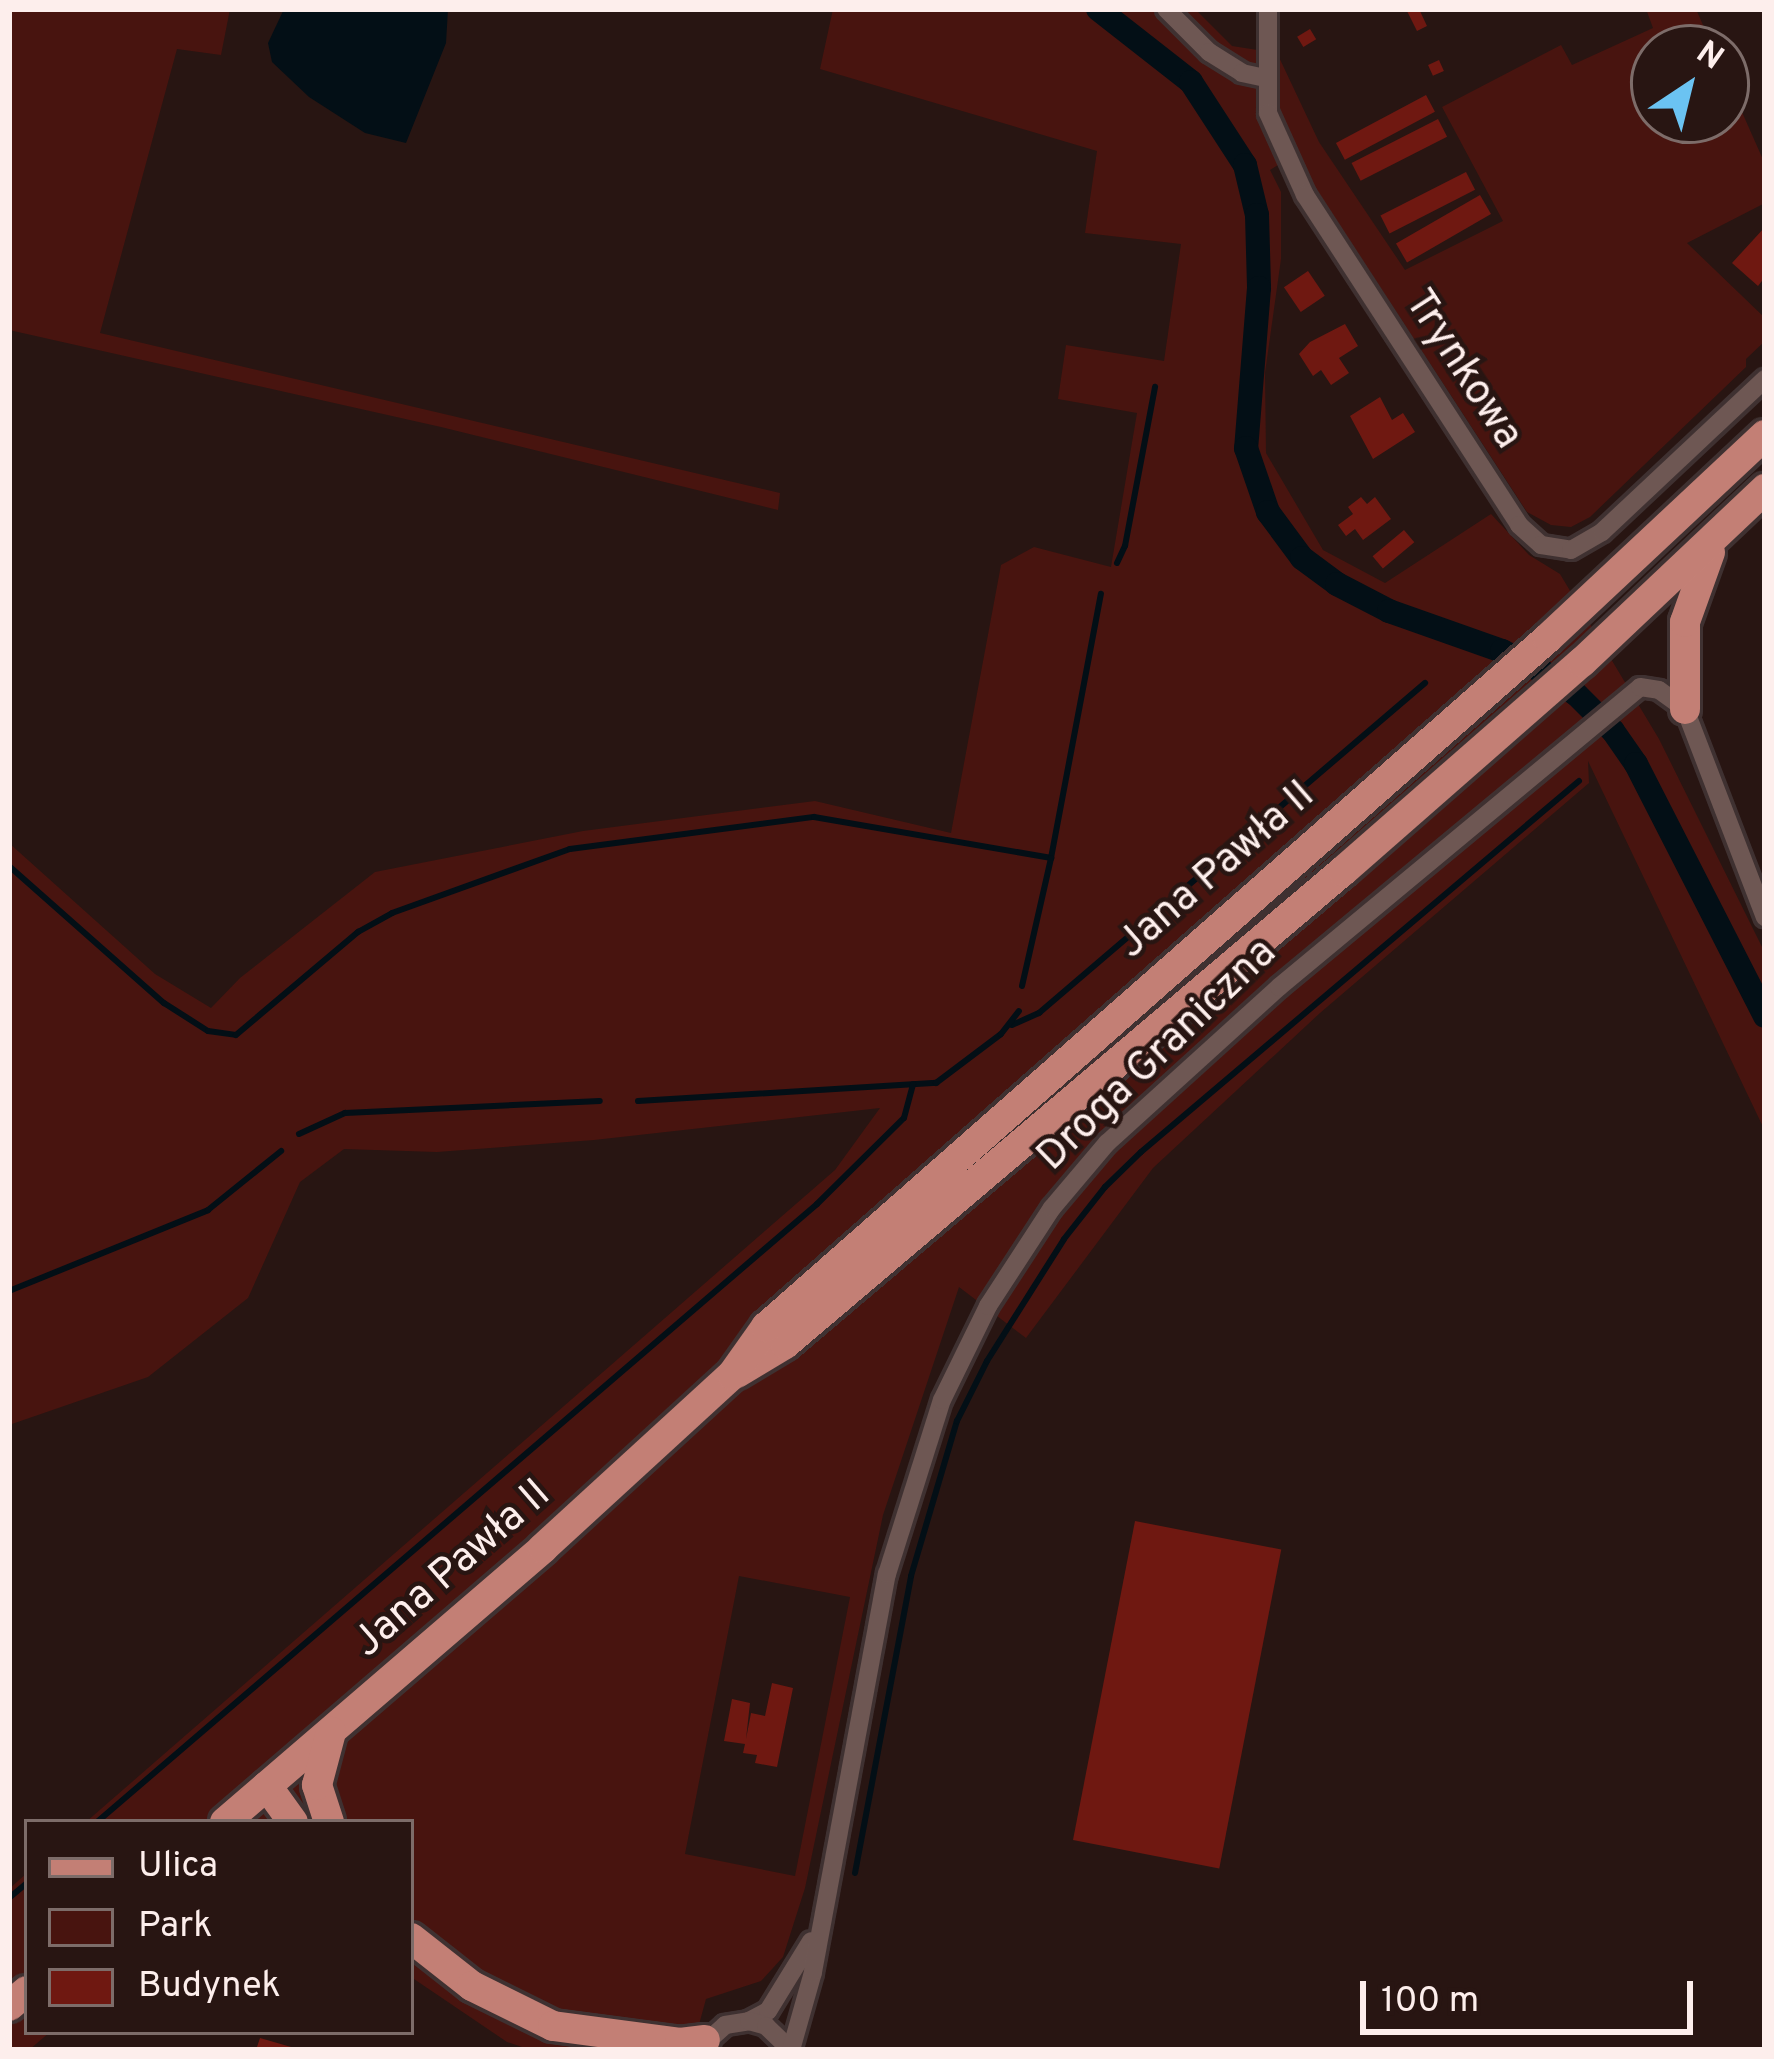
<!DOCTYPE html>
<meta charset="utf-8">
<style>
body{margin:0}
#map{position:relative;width:1774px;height:2059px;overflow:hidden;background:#281512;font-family:Overpass,sans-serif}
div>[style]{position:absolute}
.green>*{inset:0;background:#48140f}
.water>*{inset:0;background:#030f16}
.stream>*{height:6px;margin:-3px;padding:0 3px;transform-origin:3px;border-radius:3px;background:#030f16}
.canal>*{height:24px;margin:-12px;padding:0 12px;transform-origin:12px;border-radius:12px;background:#030f16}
.building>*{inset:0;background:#6f1811;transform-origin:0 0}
.roads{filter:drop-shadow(3px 0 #3f3131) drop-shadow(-3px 0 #3f3131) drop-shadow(0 3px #3f3131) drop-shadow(0 -3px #3f3131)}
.street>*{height:18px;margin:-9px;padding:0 9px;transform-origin:9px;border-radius:9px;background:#6e5753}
.primary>*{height:30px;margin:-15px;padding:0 15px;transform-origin:15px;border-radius:15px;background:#c37f75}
span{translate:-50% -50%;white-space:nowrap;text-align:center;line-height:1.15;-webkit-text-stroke:9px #281512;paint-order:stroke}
.street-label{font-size:42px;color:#fdeeec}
.frame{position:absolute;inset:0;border:12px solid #fdeeec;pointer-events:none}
.legend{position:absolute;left:24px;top:1819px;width:390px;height:216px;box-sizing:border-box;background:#281512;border:3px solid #7d6c69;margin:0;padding:15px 21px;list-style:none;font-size:36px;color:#fdeeec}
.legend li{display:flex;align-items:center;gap:24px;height:60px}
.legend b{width:60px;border:3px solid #7d6c69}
.north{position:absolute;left:1630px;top:24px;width:120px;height:120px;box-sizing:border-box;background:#281512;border:3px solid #7d6c69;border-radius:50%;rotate:35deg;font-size:33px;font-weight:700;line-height:48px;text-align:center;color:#fdeeec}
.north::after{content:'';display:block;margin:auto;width:42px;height:54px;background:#6bc3f2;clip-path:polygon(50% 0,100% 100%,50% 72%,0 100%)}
.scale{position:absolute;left:1360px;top:1981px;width:333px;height:54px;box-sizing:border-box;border:6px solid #fdeeec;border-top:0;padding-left:15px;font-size:36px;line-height:42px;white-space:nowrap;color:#fdeeec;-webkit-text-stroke:9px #281512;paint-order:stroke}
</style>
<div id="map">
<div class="green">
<i style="clip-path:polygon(9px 9px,230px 9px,221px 55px,177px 49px,100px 333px,780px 493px,778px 510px,441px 427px,9px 330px)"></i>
<i style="clip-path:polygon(evenodd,833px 9px,1195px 9px,1232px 46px,1277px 53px,1319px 142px,1405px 270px,1503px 221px,1442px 107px,1561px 45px,1572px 65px,1653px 28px,1646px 9px,1696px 9px,1713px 48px,1654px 48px,1654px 120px,1726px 120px,1726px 76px,1765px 164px,1765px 203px,1687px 243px,1765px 318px,1765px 341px,1746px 359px,1746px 367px,1590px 517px,1571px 527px,1551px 525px,1527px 512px,1294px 155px,1270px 170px,1281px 192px,1281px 259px,1265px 373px,1266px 453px,1323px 550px,1385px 583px,1491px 514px,1529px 555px,1560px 574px,1659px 739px,1765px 953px,1765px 1131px,1588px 761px,1589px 783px,1320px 1013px,1153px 1168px,1026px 1338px,959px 1287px,883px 1515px,805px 1888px,783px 1957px,761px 1981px,706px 1999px,692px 2050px,531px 2050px,507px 2042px,411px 1977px,411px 1822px,86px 1822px,835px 1170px,880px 1108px,594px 1140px,437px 1152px,344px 1149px,300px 1182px,248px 1298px,148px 1377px,9px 1425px,9px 843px,155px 974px,211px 1008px,240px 978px,375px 872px,583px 831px,815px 801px,951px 833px,1001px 565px,1034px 547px,1111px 567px,1137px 413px,1058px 399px,1066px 345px,1164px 361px,1181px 244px,1085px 233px,1097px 151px,820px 69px,833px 9px,739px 1576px,850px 1597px,795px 1876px,685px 1854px,739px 1576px)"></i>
<i style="clip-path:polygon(27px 1873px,27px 2032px,50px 2032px,29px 2050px,9px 2050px,9px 1889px)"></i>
</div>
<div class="water">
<i style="clip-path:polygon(284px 9px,448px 9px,446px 43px,406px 143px,365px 133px,309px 97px,272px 62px,268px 43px)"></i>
</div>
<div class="stream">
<i style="left:1117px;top:563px;width:19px;rotate:-65deg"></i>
<i style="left:1125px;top:546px;width:162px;rotate:-79.3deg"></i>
<i style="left:9px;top:866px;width:207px;rotate:41.5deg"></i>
<i style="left:164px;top:1003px;width:52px;rotate:32.5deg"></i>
<i style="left:208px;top:1031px;width:28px;rotate:8deg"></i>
<i style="left:236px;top:1035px;width:160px;rotate:-40.2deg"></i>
<i style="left:358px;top:932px;width:39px;rotate:-29deg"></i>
<i style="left:392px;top:913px;width:189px;rotate:-19.8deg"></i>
<i style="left:570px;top:849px;width:246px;rotate:-7.5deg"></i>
<i style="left:814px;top:817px;width:241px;rotate:9.8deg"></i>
<i style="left:1051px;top:858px;width:269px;rotate:-79.3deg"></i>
<i style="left:1022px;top:986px;width:131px;rotate:-77.2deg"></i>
<i style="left:1012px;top:1025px;width:30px;rotate:-24deg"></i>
<i style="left:1039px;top:1013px;width:508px;rotate:-40.53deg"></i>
<i style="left:638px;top:1101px;width:299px;rotate:-3.5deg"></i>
<i style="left:936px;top:1083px;width:81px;rotate:-37deg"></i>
<i style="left:1001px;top:1034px;width:29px;rotate:-52deg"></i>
<i style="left:299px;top:1134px;width:51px;rotate:-24.5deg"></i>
<i style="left:345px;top:1113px;width:255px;rotate:-2.7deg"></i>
<i style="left:9px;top:1291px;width:215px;rotate:-22.1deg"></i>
<i style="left:208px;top:1210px;width:94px;rotate:-38.9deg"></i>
<i style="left:97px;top:1822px;width:949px;rotate:-40.64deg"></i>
<i style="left:817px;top:1204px;width:122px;rotate:-44.7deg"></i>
<i style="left:904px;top:1118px;width:35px;rotate:-75deg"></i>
<i style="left:855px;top:1873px;width:302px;rotate:-79.3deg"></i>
<i style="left:911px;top:1576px;width:162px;rotate:-73.5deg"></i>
<i style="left:957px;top:1421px;width:67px;rotate:-63.4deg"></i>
<i style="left:987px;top:1361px;width:144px;rotate:-57.7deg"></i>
<i style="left:1064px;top:1239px;width:66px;rotate:-51.7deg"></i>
<i style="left:1105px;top:1187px;width:50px;rotate:-44.2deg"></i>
<i style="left:1141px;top:1152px;width:574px;rotate:-40.27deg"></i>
<i style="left:9px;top:1898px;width:23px;rotate:-40deg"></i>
</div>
<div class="canal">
<i style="left:1098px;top:9px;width:118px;rotate:38.1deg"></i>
<i style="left:1191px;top:82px;width:99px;rotate:57deg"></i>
<i style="left:1245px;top:165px;width:51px;rotate:76.5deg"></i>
<i style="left:1257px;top:215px;width:73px;rotate:88.4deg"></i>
<i style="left:1259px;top:288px;width:161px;rotate:94.6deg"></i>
<i style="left:1246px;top:448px;width:68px;rotate:71deg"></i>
<i style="left:1268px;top:512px;width:57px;rotate:53.5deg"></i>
<i style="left:1302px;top:558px;width:44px;rotate:36.6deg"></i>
<i style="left:1337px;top:584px;width:59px;rotate:27.4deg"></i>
<i style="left:1389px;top:611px;width:120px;rotate:19.5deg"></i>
<i style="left:1502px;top:651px;width:46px;rotate:27.1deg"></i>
<i style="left:1543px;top:672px;width:40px;rotate:34deg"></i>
<i style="left:1576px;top:694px;width:52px;rotate:45deg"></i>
<i style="left:1613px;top:731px;width:40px;rotate:55.1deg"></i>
<i style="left:1636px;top:764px;width:283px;rotate:62.9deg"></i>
</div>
<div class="building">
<i style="clip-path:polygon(1406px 9px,1419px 9px,1427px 26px,1417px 31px)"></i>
<i style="left:1310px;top:29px;width:12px;height:15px;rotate:59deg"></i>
<i style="left:1439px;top:60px;width:12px;height:12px;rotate:66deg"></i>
<i style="left:1426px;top:95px;width:19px;height:102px;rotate:62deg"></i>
<i style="left:1438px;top:119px;width:20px;height:97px;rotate:63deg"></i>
<i style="left:1466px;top:172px;width:20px;height:96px;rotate:63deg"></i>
<i style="left:1480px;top:195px;width:22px;height:97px;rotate:60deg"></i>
<i style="clip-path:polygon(1765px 227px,1765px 277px,1758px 286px,1732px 263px)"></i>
<i style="left:1308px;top:271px;width:30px;height:29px;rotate:56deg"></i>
<i style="clip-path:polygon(1345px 324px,1358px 346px,1339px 358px,1349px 373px,1331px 385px,1321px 370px,1313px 376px,1299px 354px,1310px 342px)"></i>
<i style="clip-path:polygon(1380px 397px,1392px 420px,1403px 413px,1415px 432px,1373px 459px,1350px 416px)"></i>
<i style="clip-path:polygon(1361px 497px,1367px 504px,1375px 497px,1391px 519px,1363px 540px,1355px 529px,1346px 536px,1338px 525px,1353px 514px,1348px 507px)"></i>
<i style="left:1404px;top:530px;width:16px;height:41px;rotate:50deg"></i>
<i style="left:1135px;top:1521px;width:149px;height:325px;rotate:11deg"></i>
<i style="clip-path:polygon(772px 1683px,793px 1688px,777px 1767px,755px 1763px,757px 1755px,743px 1753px,745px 1744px,724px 1741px,732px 1699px,750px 1703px,746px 1739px,751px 1713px,765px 1716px)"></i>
<i style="clip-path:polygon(260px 2038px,298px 2049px,298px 2050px,256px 2050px)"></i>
</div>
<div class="roads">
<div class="street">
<i style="left:1166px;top:9px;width:61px;rotate:45deg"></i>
<i style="left:1209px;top:52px;width:39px;rotate:32deg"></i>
<i style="left:1242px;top:73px;width:25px;rotate:12deg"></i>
<i style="left:1268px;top:9px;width:104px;rotate:90deg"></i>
<i style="left:1268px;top:113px;width:90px;rotate:65.7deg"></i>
<i style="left:1305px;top:195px;width:393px;rotate:57deg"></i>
<i style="left:1519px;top:525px;width:30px;rotate:42deg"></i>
<i style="left:1541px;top:545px;width:30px;rotate:9deg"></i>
<i style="left:1571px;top:550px;width:36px;rotate:-30deg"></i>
<i style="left:1602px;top:532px;width:224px;rotate:-43.2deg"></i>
<i style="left:749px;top:2021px;width:21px;rotate:-28deg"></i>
<i style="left:768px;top:2011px;width:82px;rotate:-58.4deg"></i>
<i style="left:702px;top:2046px;width:31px;rotate:-42deg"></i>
<i style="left:725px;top:2025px;width:24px;rotate:-9deg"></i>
<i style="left:749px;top:2021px;width:18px;rotate:16deg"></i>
<i style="left:766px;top:2026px;width:35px;rotate:44deg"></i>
<i style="left:791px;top:2050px;width:81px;rotate:-74.2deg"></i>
<i style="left:813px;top:1972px;width:405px;rotate:-79.5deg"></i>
<i style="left:887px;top:1574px;width:182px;rotate:-72.5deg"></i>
<i style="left:942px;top:1400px;width:105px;rotate:-63.9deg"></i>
<i style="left:988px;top:1306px;width:117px;rotate:-56.9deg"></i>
<i style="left:1052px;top:1208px;width:85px;rotate:-49.8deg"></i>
<i style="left:1107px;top:1143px;width:232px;rotate:-42.2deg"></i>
<i style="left:1279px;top:987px;width:469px;rotate:-39.7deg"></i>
<i style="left:1640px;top:687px;width:19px;rotate:9deg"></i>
<i style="left:1659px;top:690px;width:32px;rotate:36deg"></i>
<i style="left:1685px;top:709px;width:223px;rotate:69deg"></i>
</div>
<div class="primary">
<i style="left:1685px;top:709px;width:87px;rotate:-90deg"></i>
<i style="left:1685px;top:622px;width:74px;rotate:-70.3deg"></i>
<i style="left:737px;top:1373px;width:56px;rotate:-31.1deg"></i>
<i style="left:785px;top:1344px;width:732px;rotate:-40.29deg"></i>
<i style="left:1343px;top:871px;width:317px;rotate:-41.2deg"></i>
<i style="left:1582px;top:662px;width:252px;rotate:-43.4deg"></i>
<i style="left:267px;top:1786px;width:44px;rotate:54.2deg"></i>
<i style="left:225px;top:1822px;width:420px;rotate:-40.7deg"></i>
<i style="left:543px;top:1548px;width:256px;rotate:-42.5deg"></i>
<i style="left:732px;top:1375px;width:59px;rotate:-54.7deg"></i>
<i style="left:766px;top:1327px;width:1042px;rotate:-41.38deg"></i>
<i style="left:1548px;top:638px;width:297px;rotate:-43.1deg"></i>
<i style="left:329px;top:1822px;width:39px;rotate:-108deg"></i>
<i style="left:317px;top:1785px;width:55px;rotate:-75.2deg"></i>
<i style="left:411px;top:1938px;width:78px;rotate:38.2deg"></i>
<i style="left:472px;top:1986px;width:90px;rotate:26.3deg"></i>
<i style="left:553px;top:2026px;width:128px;rotate:7.6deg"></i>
<i style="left:680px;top:2043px;width:25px;rotate:-7deg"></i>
<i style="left:9px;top:2006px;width:23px;rotate:-40deg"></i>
</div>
</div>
<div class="street-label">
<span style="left:1462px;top:370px;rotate:57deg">Trynkowa</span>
<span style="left:1217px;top:871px;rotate:-41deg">Jana Pawła II</span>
<span style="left:1158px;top:1056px;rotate:-44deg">Droga Graniczna</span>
<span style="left:453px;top:1570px;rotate:-41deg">Jana Pawła II</span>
</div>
<div class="frame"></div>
<ul class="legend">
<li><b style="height:15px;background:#c37f75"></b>Ulica</li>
<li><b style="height:33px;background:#48140f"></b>Park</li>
<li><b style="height:33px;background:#6f1811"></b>Budynek</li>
</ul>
<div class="north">N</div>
<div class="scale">100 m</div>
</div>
